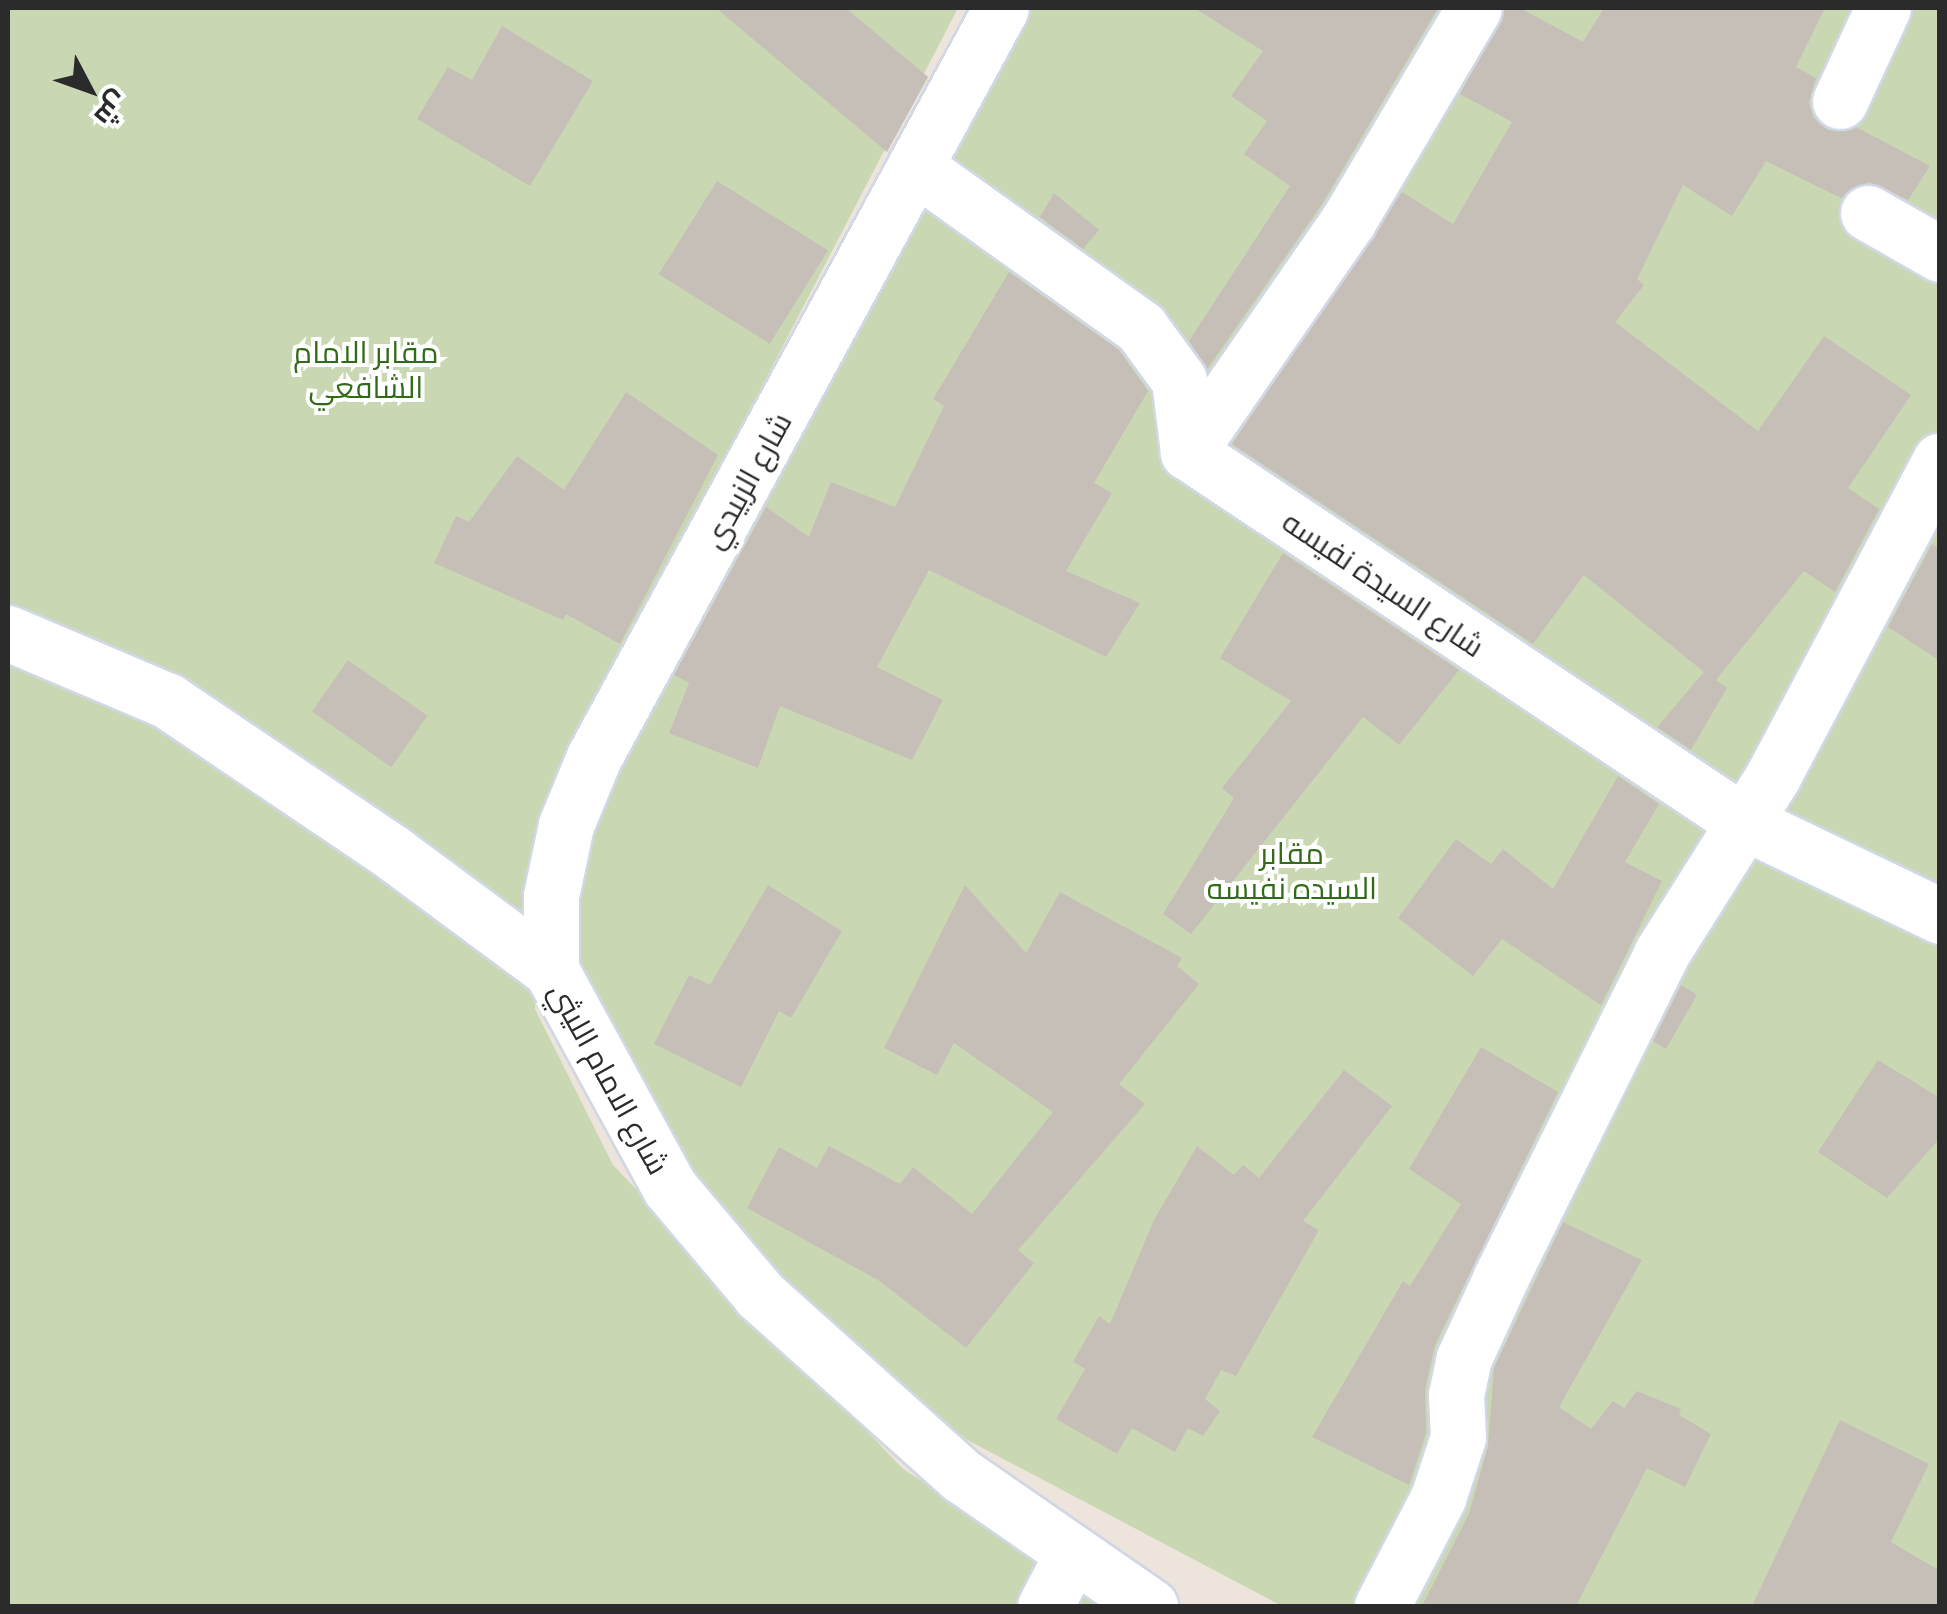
<!DOCTYPE html>
<meta charset="utf-8">
<style>
body{margin:0}
#map{position:relative;width:1947px;height:1614px;overflow:hidden;background:#ede4dc;font-family:"Exo 2",Cairo,sans-serif}
div>[style]{position:absolute}
.cemetery>*{inset:0;background:#c9d8b2}
.building>*{inset:0;background:#c6bfb7;transform-origin:0 0}
.roads{filter:drop-shadow(2px 0 #d1d7e4) drop-shadow(-2px 0 #d1d7e4) drop-shadow(0 2px #d1d7e4) drop-shadow(0 -2px #d1d7e4)}
.minor>*{height:55px;margin:-27.5px;padding:0 27.5px;transform-origin:27.5px;border-radius:27.5px;background:#fff}
span{translate:-50% -50%;white-space:nowrap;text-align:center;line-height:1.15;-webkit-text-stroke:8px #fff;paint-order:stroke}
.park-label{font-size:30px;color:#326b17}
.street-label{font-size:30px;color:#2b2b2b}
.frame{position:absolute;inset:0;border:10px solid #2b2b2b;pointer-events:none}
.north{position:absolute;left:40px;top:40px;width:100px;height:100px;-webkit-text-stroke:8px #fff;paint-order:stroke;rotate:131deg;font-size:28px;font-weight:700;line-height:40px;text-align:center;color:#2b2b2b}
.north::after{content:'';display:block;margin:auto;width:35px;height:45px;background:#2b2b2b;clip-path:polygon(50% 0,100% 100%,50% 72%,0 100%)}
</style>
<div id="map">
<div class="cemetery">
<i style="clip-path:polygon(8px 8px,958px 8px,542px 811px,535px 1009px,613px 1165px,903px 1469px,1122px 1606px,8px 1606px)"></i>
<i style="clip-path:polygon(1025px 8px,1939px 8px,1939px 1606px,1282px 1606px,941px 1426px,732px 1245px,569px 943px,586px 834px,681px 639px)"></i>
</div>
<div class="building">
<i style="clip-path:polygon(716px 8px,846px 8px,928px 77px,887px 152px)"></i>
<i style="clip-path:polygon(1194px 8px,1438px 8px,1322px 204px,1207px 369px,1189px 341px,1290px 186px,1244px 154px,1267px 121px,1231px 96px,1263px 51px)"></i>
<i style="clip-path:polygon(1505px 8px,1520px 8px,1583px 42px,1604px 8px,1825px 8px,1796px 67px,1816px 78px,1809px 103px,1814px 118px,1828px 130px,1856px 127px,1930px 166px,1908px 200px,1869px 182px,1841px 198px,1766px 161px,1732px 216px,1683px 185px,1637px 279px,1644px 285px,1615px 322px,1758px 431px,1824px 336px,1911px 395px,1848px 488px,1879px 509px,1835px 592px,1804px 571px,1716px 680px,1727px 688px,1691px 750px,1657px 727px,1704px 672px,1584px 575px,1533px 644px,1232px 444px,1402px 192px,1453px 224px,1512px 122px,1460px 94px)"></i>
<i style="clip-path:polygon(502px 26px,593px 81px,530px 186px,417px 119px,448px 67px,472px 80px)"></i>
<i style="left:717px;top:181px;width:131px;height:110px;rotate:32deg"></i>
<i style="clip-path:polygon(1054px 193px,1099px 230px,1083px 249px,1040px 217px)"></i>
<i style="clip-path:polygon(1009px 272px,1119px 350px,1148px 391px,1094px 483px,1112px 493px,1066px 571px,1140px 603px,1106px 657px,929px 570px,877px 667px,943px 700px,912px 760px,780px 706px,758px 768px,669px 733px,689px 683px,674px 675px,766px 507px,809px 537px,831px 482px,895px 507px,944px 406px,933px 399px)"></i>
<i style="clip-path:polygon(626px 392px,718px 455px,620px 644px,566px 614px,563px 620px,434px 563px,456px 516px,469px 522px,517px 456px,564px 490px)"></i>
<i style="clip-path:polygon(1932px 544px,1940px 549px,1940px 661px,1888px 627px)"></i>
<i style="clip-path:polygon(1283px 553px,1459px 670px,1399px 745px,1363px 717px,1191px 934px,1163px 914px,1234px 798px,1222px 788px,1291px 701px,1220px 658px)"></i>
<i style="left:348px;top:660px;width:97px;height:63px;rotate:35deg"></i>
<i style="clip-path:polygon(1618px 776px,1659px 804px,1625px 862px,1662px 881px,1601px 1005px,1502px 939px,1473px 976px,1398px 918px,1456px 839px,1491px 864px,1503px 849px,1553px 889px)"></i>
<i style="clip-path:polygon(768px 885px,842px 931px,791px 1018px,779px 1011px,741px 1087px,654px 1044px,689px 975px,710px 985px)"></i>
<i style="clip-path:polygon(965px 885px,1026px 953px,1060px 892px,1182px 958px,1177px 966px,1199px 984px,1119px 1084px,1145px 1104px,1018px 1250px,1034px 1263px,966px 1348px,878px 1280px,747px 1208px,779px 1147px,817px 1168px,829px 1146px,900px 1184px,913px 1167px,972px 1214px,1053px 1112px,954px 1043px,937px 1075px,884px 1048px)"></i>
<i style="clip-path:polygon(1681px 985px,1697px 995px,1666px 1049px,1653px 1041px)"></i>
<i style="clip-path:polygon(1481px 1047px,1558px 1092px,1435px 1345px,1425px 1389px,1426px 1433px,1409px 1485px,1312px 1437px,1403px 1281px,1410px 1286px,1461px 1204px,1409px 1169px)"></i>
<i style="clip-path:polygon(1878px 1060px,1940px 1098px,1940px 1138px,1887px 1198px,1818px 1152px)"></i>
<i style="clip-path:polygon(1344px 1070px,1392px 1106px,1303px 1221px,1319px 1230px,1236px 1376px,1221px 1370px,1205px 1399px,1220px 1411px,1203px 1436px,1188px 1428px,1175px 1452px,1132px 1428px,1117px 1454px,1056px 1419px,1085px 1369px,1073px 1362px,1099px 1316px,1110px 1324px,1154px 1220px,1197px 1146px,1234px 1175px,1243px 1165px,1259px 1178px)"></i>
<i style="clip-path:polygon(1563px 1222px,1642px 1260px,1559px 1407px,1591px 1429px,1613px 1401px,1624px 1408px,1637px 1391px,1681px 1409px,1679px 1415px,1711px 1434px,1685px 1487px,1647px 1468px,1576px 1606px,1422px 1606px,1469px 1514px,1488px 1446px,1494px 1368px)"></i>
<i style="clip-path:polygon(1840px 1420px,1929px 1464px,1891px 1542px,1940px 1571px,1940px 1606px,1752px 1606px)"></i>
</div>
<div class="roads">
<div class="minor">
<i style="left:1840px;top:101px;width:102px;rotate:-65.2deg"></i>
<i style="left:917px;top:168px;width:275px;rotate:35.5deg"></i>
<i style="left:1141px;top:328px;width:64px;rotate:53.8deg"></i>
<i style="left:1179px;top:380px;width:73px;rotate:82.9deg"></i>
<i style="left:1188px;top:452px;width:666px;rotate:33.67deg"></i>
<i style="left:1742px;top:821px;width:220px;rotate:25.6deg"></i>
<i style="left:1868px;top:213px;width:83px;rotate:29.7deg"></i>
<i style="left:1188px;top:452px;width:281px;rotate:-55.3deg"></i>
<i style="left:1348px;top:221px;width:247px;rotate:-59.4deg"></i>
<i style="left:8px;top:633px;width:174px;rotate:23deg"></i>
<i style="left:168px;top:701px;width:272px;rotate:34deg"></i>
<i style="left:393px;top:853px;width:197px;rotate:36.5deg"></i>
<i style="left:551px;top:970px;width:248px;rotate:61.4deg"></i>
<i style="left:670px;top:1188px;width:140px;rotate:49.9deg"></i>
<i style="left:760px;top:1295px;width:271px;rotate:41.9deg"></i>
<i style="left:962px;top:1476px;width:229px;rotate:34.7deg"></i>
<i style="left:551px;top:970px;width:74px;rotate:-90deg"></i>
<i style="left:551px;top:896px;width:73px;rotate:-78.1deg"></i>
<i style="left:566px;top:825px;width:74px;rotate:-67.6deg"></i>
<i style="left:594px;top:757px;width:852px;rotate:-61.48deg"></i>
<i style="left:1045px;top:1606px;width:58px;rotate:-62.1deg"></i>
<i style="left:1382px;top:1606px;width:122px;rotate:-62.6deg"></i>
<i style="left:1438px;top:1498px;width:64px;rotate:-71.8deg"></i>
<i style="left:1458px;top:1437px;width:42px;rotate:-92.7deg"></i>
<i style="left:1456px;top:1395px;width:38px;rotate:-78deg"></i>
<i style="left:1464px;top:1358px;width:89px;rotate:-65.4deg"></i>
<i style="left:1501px;top:1277px;width:360px;rotate:-63.6deg"></i>
<i style="left:1661px;top:954px;width:210px;rotate:-57.8deg"></i>
<i style="left:1773px;top:776px;width:357px;rotate:-62.1deg"></i>
</div>
</div>
<div class="park-label">
<span style="left:366px;top:368px">مقابر الامام<br>الشافعي</span>
<span style="left:1292px;top:869px">مقابر<br>السيده نفيسه</span>
</div>
<div class="street-label">
<span style="left:746px;top:480px;rotate:-61deg">شارع الزبيدي</span>
<span style="left:1384px;top:583px;rotate:34deg">شارع السيدة نفيسه</span>
<span style="left:610px;top:1078px;rotate:61deg">شارع الامام الليثي</span>
</div>
<div class="frame"></div>
<div class="north">ش</div>
</div>
